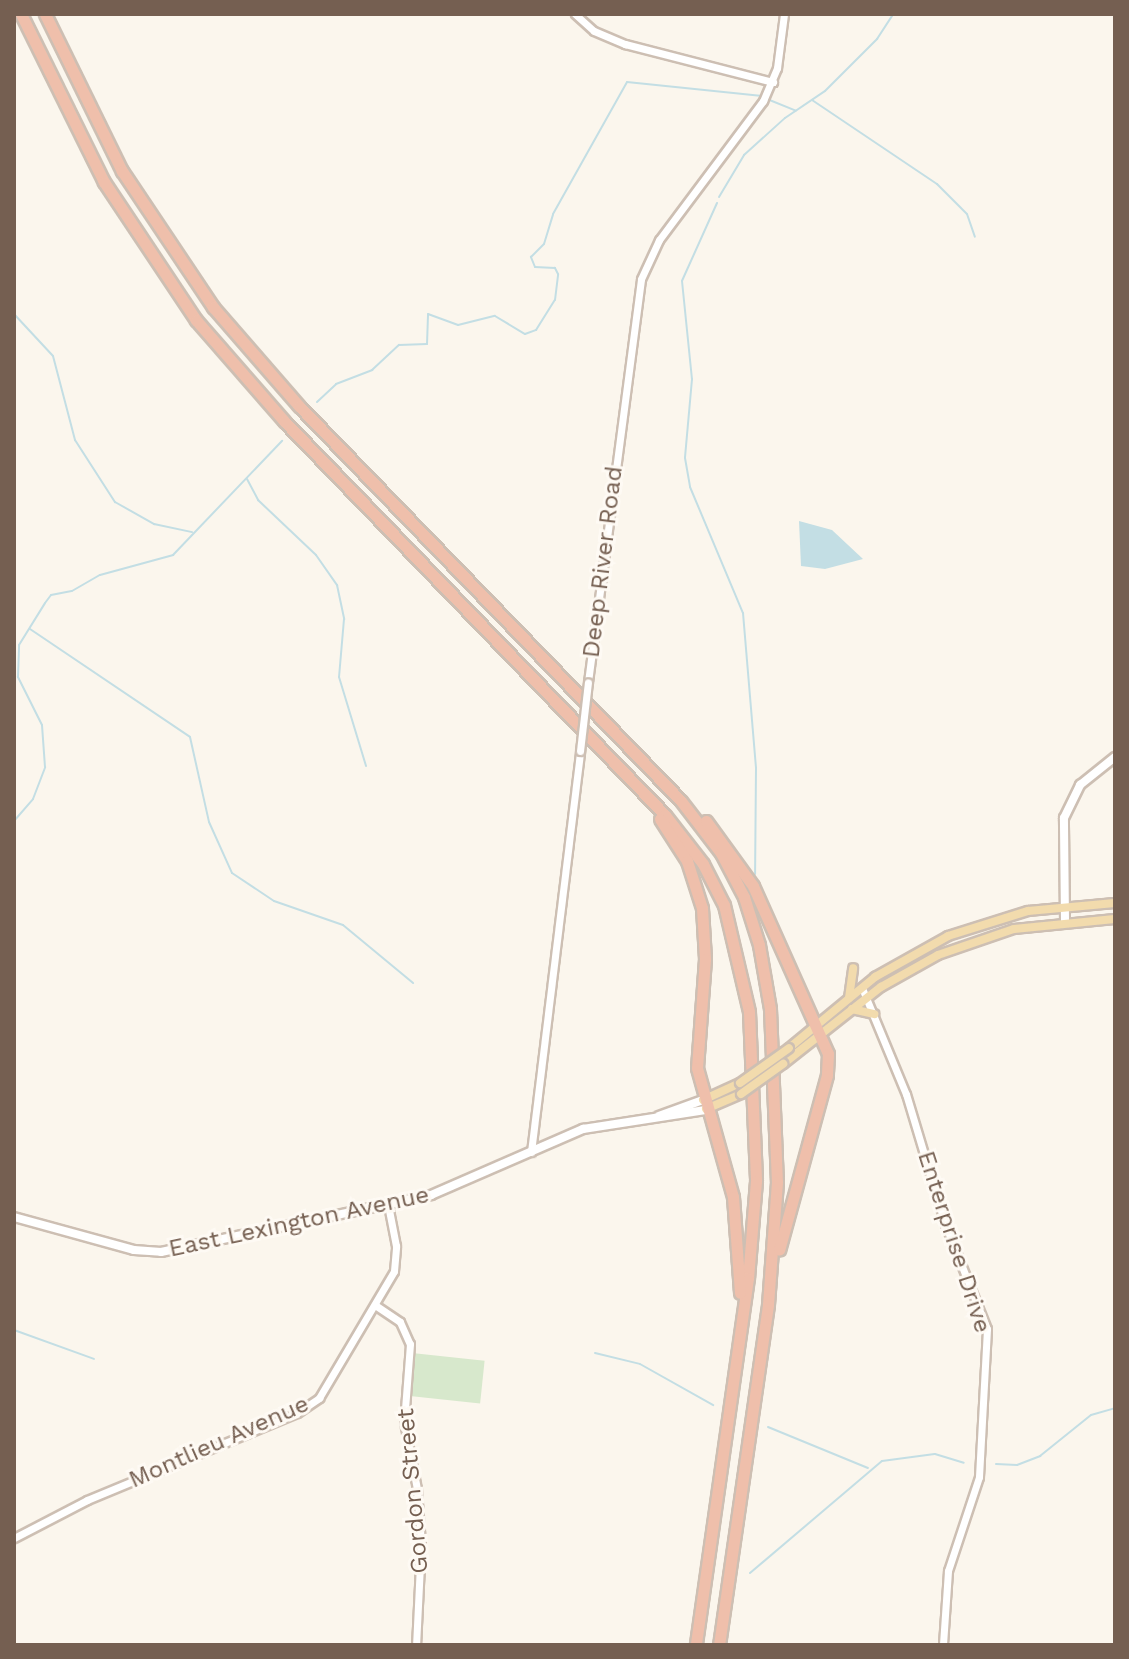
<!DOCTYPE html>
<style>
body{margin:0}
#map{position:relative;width:1129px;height:1659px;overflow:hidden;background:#fbf6ed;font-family:"Work Sans",sans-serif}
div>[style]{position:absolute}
.green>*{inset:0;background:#d7e8cc;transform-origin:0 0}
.water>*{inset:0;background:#c3dee4}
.stream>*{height:2px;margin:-1px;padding:0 1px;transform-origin:1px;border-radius:1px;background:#c3dee4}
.roads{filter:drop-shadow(2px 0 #cdbfb3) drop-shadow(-2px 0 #cdbfb3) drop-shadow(0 2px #cdbfb3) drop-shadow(0 -2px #cdbfb3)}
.tertiary>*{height:7px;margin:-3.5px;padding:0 3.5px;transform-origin:3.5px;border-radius:3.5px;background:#fff}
.secondary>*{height:8px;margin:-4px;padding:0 4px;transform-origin:4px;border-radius:4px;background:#fff}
.primary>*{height:8px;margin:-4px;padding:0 4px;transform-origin:4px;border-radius:4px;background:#f2dbad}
.motorway>*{height:11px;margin:-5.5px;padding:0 5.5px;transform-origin:5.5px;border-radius:5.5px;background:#efbfab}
.bridges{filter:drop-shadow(2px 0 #cdbfb3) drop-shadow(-2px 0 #cdbfb3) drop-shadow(0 2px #cdbfb3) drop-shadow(0 -2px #cdbfb3)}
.tertiary-bridge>*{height:7px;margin:-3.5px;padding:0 3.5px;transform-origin:3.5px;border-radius:3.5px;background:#fff}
.primary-bridge>*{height:8px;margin:-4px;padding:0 4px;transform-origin:4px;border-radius:4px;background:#f2dbad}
span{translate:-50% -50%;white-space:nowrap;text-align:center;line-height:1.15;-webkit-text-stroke:6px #fefaf4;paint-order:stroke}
.street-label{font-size:24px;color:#755f51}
.frame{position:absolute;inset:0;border:16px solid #755f51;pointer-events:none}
</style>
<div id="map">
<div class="green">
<i style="left:412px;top:1353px;width:73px;height:43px;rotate:6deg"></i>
</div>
<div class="water">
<i style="clip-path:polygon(799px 521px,832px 530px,863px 559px,825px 569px,801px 566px)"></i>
</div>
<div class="stream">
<i style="left:767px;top:99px;width:31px;rotate:22deg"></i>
<i style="left:812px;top:100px;width:151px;rotate:33.9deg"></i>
<i style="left:937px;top:184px;width:42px;rotate:45deg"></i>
<i style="left:967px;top:214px;width:24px;rotate:71deg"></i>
<i style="left:719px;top:197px;width:49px;rotate:-59.2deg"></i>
<i style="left:744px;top:155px;width:55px;rotate:-42.1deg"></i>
<i style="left:785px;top:118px;width:48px;rotate:-34deg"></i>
<i style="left:825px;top:91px;width:74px;rotate:-45deg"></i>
<i style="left:877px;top:39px;width:30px;rotate:-57deg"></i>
<i style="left:717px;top:203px;width:85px;rotate:114.2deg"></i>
<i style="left:682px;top:281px;width:99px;rotate:84.2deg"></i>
<i style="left:692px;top:379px;width:79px;rotate:95.1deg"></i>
<i style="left:685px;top:458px;width:29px;rotate:80deg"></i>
<i style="left:690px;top:487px;width:137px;rotate:67.2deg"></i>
<i style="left:743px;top:613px;width:156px;rotate:85.2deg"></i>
<i style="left:756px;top:768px;width:106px;rotate:90.5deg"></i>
<i style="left:14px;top:314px;width:57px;rotate:47.1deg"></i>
<i style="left:53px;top:356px;width:87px;rotate:75.3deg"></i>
<i style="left:75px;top:440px;width:74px;rotate:57.2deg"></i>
<i style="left:115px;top:502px;width:45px;rotate:29.4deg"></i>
<i style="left:154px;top:524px;width:39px;rotate:12deg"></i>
<i style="left:317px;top:402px;width:26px;rotate:-43deg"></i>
<i style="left:336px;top:384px;width:39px;rotate:-21deg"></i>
<i style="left:372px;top:370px;width:37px;rotate:-43deg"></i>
<i style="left:399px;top:345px;width:28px;rotate:-2deg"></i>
<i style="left:427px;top:344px;width:30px;rotate:-88deg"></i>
<i style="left:428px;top:314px;width:32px;rotate:20deg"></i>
<i style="left:458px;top:325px;width:38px;rotate:-14deg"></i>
<i style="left:495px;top:316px;width:35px;rotate:31deg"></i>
<i style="left:525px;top:334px;width:12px;rotate:-20deg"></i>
<i style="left:536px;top:330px;width:36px;rotate:-58deg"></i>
<i style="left:555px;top:300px;width:26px;rotate:-83deg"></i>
<i style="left:558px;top:274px;width:7px;rotate:-117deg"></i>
<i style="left:555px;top:268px;width:20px;rotate:-177deg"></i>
<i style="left:535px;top:267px;width:11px;rotate:-112deg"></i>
<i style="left:531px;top:257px;width:18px;rotate:-45deg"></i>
<i style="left:544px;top:244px;width:31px;rotate:-73deg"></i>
<i style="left:553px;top:214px;width:151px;rotate:-60.7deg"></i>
<i style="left:627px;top:82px;width:136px;rotate:5.9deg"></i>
<i style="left:247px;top:479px;width:24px;rotate:62deg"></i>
<i style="left:258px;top:500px;width:80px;rotate:43.5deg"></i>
<i style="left:316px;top:555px;width:37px;rotate:55deg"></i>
<i style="left:337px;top:585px;width:35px;rotate:78deg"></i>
<i style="left:344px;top:619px;width:58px;rotate:94.9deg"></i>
<i style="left:339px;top:677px;width:93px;rotate:73.1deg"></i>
<i style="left:30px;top:629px;width:193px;rotate:34deg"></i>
<i style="left:190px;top:737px;width:87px;rotate:77.4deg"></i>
<i style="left:209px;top:822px;width:56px;rotate:65.7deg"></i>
<i style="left:232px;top:873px;width:50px;rotate:33.7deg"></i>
<i style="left:274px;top:901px;width:73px;rotate:19.2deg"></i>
<i style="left:343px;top:925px;width:91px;rotate:39.6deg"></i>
<i style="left:14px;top:821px;width:29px;rotate:-49deg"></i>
<i style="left:33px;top:799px;width:34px;rotate:-69deg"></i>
<i style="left:45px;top:767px;width:42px;rotate:-94.1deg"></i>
<i style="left:42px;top:725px;width:54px;rotate:-116.6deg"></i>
<i style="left:18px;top:677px;width:32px;rotate:-88deg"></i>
<i style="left:19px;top:645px;width:49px;rotate:-58.2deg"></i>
<i style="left:45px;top:603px;width:10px;rotate:-53deg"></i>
<i style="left:51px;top:595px;width:21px;rotate:-11deg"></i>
<i style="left:72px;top:591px;width:32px;rotate:-30deg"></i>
<i style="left:100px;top:575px;width:76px;rotate:-15.3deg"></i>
<i style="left:173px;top:555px;width:158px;rotate:-46.3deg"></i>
<i style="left:14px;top:1330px;width:85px;rotate:19.9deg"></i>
<i style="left:595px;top:1353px;width:46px;rotate:13.7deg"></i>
<i style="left:640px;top:1364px;width:84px;rotate:29.3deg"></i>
<i style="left:768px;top:1427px;width:108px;rotate:22.3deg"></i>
<i style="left:996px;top:1464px;width:21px;rotate:3deg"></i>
<i style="left:1017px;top:1465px;width:25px;rotate:-21deg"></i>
<i style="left:1040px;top:1456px;width:65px;rotate:-38.8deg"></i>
<i style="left:1091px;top:1415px;width:25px;rotate:-16deg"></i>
<i style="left:750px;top:1573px;width:173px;rotate:-40.3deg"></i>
<i style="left:882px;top:1461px;width:53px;rotate:-7.5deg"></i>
<i style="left:935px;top:1454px;width:30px;rotate:17deg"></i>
</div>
<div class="roads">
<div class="tertiary">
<i style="left:575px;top:14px;width:25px;rotate:42deg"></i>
<i style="left:594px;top:31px;width:34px;rotate:23deg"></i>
<i style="left:625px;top:44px;width:153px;rotate:14.4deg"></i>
<i style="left:588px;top:682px;width:406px;rotate:-82.5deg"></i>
<i style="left:641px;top:279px;width:43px;rotate:-65.2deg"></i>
<i style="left:659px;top:240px;width:174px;rotate:-53.2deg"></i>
<i style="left:763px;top:101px;width:36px;rotate:-67deg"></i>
<i style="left:777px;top:68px;width:54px;rotate:-82.6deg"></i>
<i style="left:862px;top:988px;width:115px;rotate:67.5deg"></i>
<i style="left:906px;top:1094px;width:136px;rotate:73.3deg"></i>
<i style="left:945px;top:1224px;width:113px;rotate:68.2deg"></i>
<i style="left:987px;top:1329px;width:148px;rotate:93.1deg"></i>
<i style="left:979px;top:1477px;width:99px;rotate:108.3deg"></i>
<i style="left:948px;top:1571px;width:74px;rotate:93.9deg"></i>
<i style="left:531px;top:1152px;width:404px;rotate:-83deg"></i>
<i style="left:375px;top:1305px;width:30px;rotate:34deg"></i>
<i style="left:400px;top:1322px;width:24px;rotate:66deg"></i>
<i style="left:410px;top:1344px;width:78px;rotate:94.4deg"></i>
<i style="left:404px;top:1422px;width:68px;rotate:79deg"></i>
<i style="left:417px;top:1489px;width:55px;rotate:85.8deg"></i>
<i style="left:421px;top:1544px;width:101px;rotate:92.8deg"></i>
<i style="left:14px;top:1538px;width:82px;rotate:-27.5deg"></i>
<i style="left:87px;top:1500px;width:227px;rotate:-22.5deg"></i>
<i style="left:297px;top:1413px;width:27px;rotate:-34deg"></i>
<i style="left:319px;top:1398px;width:147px;rotate:-59.4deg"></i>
<i style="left:394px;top:1271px;width:25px;rotate:-85deg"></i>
<i style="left:396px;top:1246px;width:42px;rotate:-101deg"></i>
</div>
<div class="secondary">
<i style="left:1065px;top:921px;width:103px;rotate:-90.6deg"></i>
<i style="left:1064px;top:818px;width:37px;rotate:-64deg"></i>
<i style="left:1080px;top:785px;width:45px;rotate:-38.7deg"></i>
<i style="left:659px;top:1116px;width:47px;rotate:-20deg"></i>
<i style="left:14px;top:1217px;width:124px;rotate:15.4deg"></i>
<i style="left:134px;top:1250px;width:27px;rotate:4deg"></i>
<i style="left:161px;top:1252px;width:276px;rotate:-11.9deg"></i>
<i style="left:431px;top:1195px;width:166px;rotate:-23.5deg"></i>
<i style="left:583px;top:1129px;width:124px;rotate:-8.8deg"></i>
</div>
<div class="primary">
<i style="left:849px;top:998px;width:30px;rotate:-82deg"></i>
<i style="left:852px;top:1009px;width:23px;rotate:13deg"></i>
<i style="left:789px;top:1048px;width:112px;rotate:-39.5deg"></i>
<i style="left:875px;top:977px;width:84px;rotate:-29.3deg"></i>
<i style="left:948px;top:936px;width:84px;rotate:-17.4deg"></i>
<i style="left:1028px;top:911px;width:87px;rotate:-5.3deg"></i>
<i style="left:783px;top:1064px;width:125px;rotate:-38.2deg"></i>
<i style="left:881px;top:987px;width:65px;rotate:-29.3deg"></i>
<i style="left:938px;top:955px;width:80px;rotate:-18.9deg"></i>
<i style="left:1014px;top:929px;width:101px;rotate:-5.7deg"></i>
<i style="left:703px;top:1100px;width:41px;rotate:-24.7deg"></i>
<i style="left:706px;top:1109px;width:38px;rotate:-23deg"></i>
</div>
<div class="motorway">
<i style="left:21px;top:14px;width:187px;rotate:63.7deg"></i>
<i style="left:104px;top:182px;width:166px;rotate:56.3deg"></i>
<i style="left:196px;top:320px;width:134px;rotate:48.9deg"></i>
<i style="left:284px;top:421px;width:548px;rotate:45.96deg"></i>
<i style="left:665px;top:815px;width:62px;rotate:52.2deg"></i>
<i style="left:703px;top:864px;width:46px;rotate:62.9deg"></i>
<i style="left:724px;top:905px;width:110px;rotate:76.8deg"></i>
<i style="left:749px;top:1012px;width:169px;rotate:87.6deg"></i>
<i style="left:756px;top:1181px;width:97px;rotate:94.7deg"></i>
<i style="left:748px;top:1278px;width:371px;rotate:98.1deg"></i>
<i style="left:45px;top:14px;width:175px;rotate:63.9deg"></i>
<i style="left:122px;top:171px;width:164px;rotate:56.2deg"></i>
<i style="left:213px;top:307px;width:131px;rotate:49deg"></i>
<i style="left:299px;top:406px;width:549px;rotate:45.96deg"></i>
<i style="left:681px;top:801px;width:66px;rotate:52.4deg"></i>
<i style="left:721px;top:853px;width:50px;rotate:62.4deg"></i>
<i style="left:744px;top:897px;width:50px;rotate:72.6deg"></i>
<i style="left:759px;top:945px;width:65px;rotate:80.2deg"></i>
<i style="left:770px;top:1009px;width:173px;rotate:87.7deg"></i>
<i style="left:777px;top:1182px;width:123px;rotate:94.2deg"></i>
<i style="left:768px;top:1305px;width:344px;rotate:98.2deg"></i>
<i style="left:660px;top:819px;width:50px;rotate:57.3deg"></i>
<i style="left:687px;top:861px;width:49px;rotate:72.3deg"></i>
<i style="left:702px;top:908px;width:51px;rotate:86.6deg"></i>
<i style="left:705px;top:959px;width:109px;rotate:94.2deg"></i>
<i style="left:697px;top:1068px;width:134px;rotate:74.4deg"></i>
<i style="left:733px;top:1197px;width:96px;rotate:85.8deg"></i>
<i style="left:706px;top:821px;width:80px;rotate:54.1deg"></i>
<i style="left:753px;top:886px;width:184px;rotate:65.9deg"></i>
<i style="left:828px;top:1054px;width:21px;rotate:93deg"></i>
<i style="left:827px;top:1075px;width:181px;rotate:105.3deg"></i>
</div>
</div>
<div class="bridges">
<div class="tertiary-bridge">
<i style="left:580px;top:751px;width:69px;rotate:-83.4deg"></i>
</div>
<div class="primary-bridge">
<i style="left:740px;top:1083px;width:60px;rotate:-35.5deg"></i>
<i style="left:741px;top:1094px;width:52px;rotate:-35.5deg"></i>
</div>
</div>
<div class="street-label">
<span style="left:603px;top:562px;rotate:-83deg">Deep River Road</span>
<span style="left:299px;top:1222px;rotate:-12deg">East Lexington Avenue</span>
<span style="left:954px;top:1242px;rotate:72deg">Enterprise Drive</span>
<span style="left:219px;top:1442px;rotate:-24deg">Montlieu Avenue</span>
<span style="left:413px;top:1491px;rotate:-95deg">Gordon Street</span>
</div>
<div class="frame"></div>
</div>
